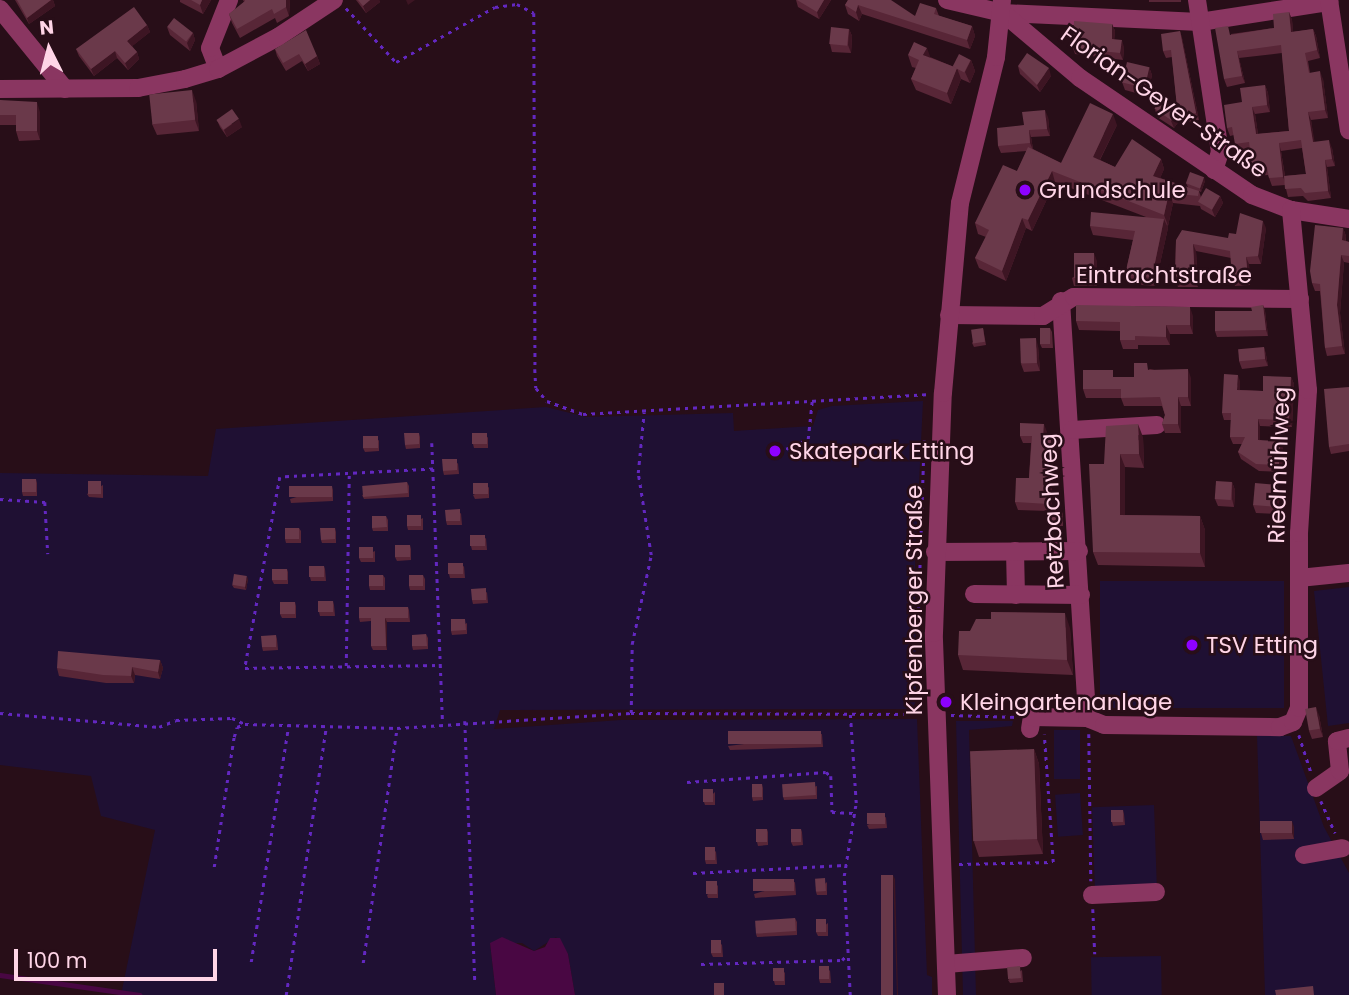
<!DOCTYPE html>
<meta charset="utf-8">
<style>
body{margin:0}
#map{position:relative;width:1349px;height:995px;overflow:hidden;background:#280e18;font-family:Poppins,sans-serif}
div>[style]{position:absolute}
.green>*{inset:0;background:#1f1033;transform-origin:0 0}
.water>*{inset:0;background:#490743}
.stream>*{height:4.5px;margin:-2.25px;padding:0 2.25px;transform-origin:2.25px;border-radius:2.25px;background:#490743}
.path>*{height:2.5px;margin-top:-1.25px;transform-origin:0;background:repeating-linear-gradient(90deg,#6327c1 0 3.5px,transparent 0 8.5px)}
.minor>*{height:18px;margin:-9px;padding:0 9px;transform-origin:9px;border-radius:9px;background:#8a3661}
.wall>*{inset:0;background:#582637;transform-origin:0 0}
.shaded-wall>*{inset:0;background:#3d1523}
.building>*{inset:0;background:#6a394a;transform-origin:0 0}
.dots>*{width:19px;height:19px;translate:-50% -50%;box-sizing:border-box;border:4px solid #280e18;border-radius:50%}
span{translate:-50% -50%;white-space:nowrap;text-align:center;line-height:1.15;-webkit-text-stroke:5px #280e18;paint-order:stroke}
.street-label{font-size:23px;color:#ffd5e7}
.poi-label{font-size:23px;color:#ffd5e7}
.left{translate:0 -50%;text-align:left}
.north{position:absolute;left:14px;top:14px;width:70px;height:70px;-webkit-text-stroke:5px #280e18;paint-order:stroke;rotate:354deg;font-size:19px;font-weight:700;line-height:28px;text-align:center;color:#ffd5e7}
.north::after{content:'';display:block;margin:auto;width:24px;height:32px;background:#ffd5e7;clip-path:polygon(50% 0,100% 100%,50% 72%,0 100%)}
.scale{position:absolute;left:14px;top:949px;width:203px;height:32px;box-sizing:border-box;border:4px solid #ffd5e7;border-top:0;padding-left:9px;font-size:21px;line-height:24px;white-space:nowrap;color:#ffd5e7;-webkit-text-stroke:5px #280e18;paint-order:stroke}
</style>
<div id="map">
<div class="green">
<i style="clip-path:polygon(923px 401px,915px 567px,916px 701px,912px 709px,500px 710px,494px 729px,621px 720px,917px 719px,927px 975px,932px 977px,932px 995px,575px 995px,568px 954px,556px 937px,534px 951px,522px 943px,490px 943px,496px 995px,121px 995px,155px 830px,101px 816px,91px 776px,0 765px,0 473px,208px 476px,216px 429px,546px 407px,586px 417px,733px 413px,734px 431px,813px 426px,818px 410px,832px 406px)"></i>
<i style="left:1100px;top:581px;width:184px;height:127px"></i>
<i style="clip-path:polygon(1349px 587px,1349px 723px,1328px 726px,1314px 591px)"></i>
<i style="clip-path:polygon(956px 721px,1013px 721px,1012px 726px,969px 730px,976px 995px,963px 995px)"></i>
<i style="left:1054px;top:730px;width:26px;height:49px"></i>
<i style="clip-path:polygon(1257px 735px,1291px 736px,1324px 827px,1349px 873px,1349px 995px,1265px 995px)"></i>
<i style="left:1080px;top:793px;width:42px;height:25px;rotate:86deg"></i>
<i style="left:1154px;top:805px;width:82px;height:62px;rotate:88deg"></i>
<i style="left:1161px;top:956px;width:39px;height:70px;rotate:89deg"></i>
</div>
<div class="water">
<i style="clip-path:polygon(502px 937px,534px 951px,545px 947px,550px 938px,560px 938px,568px 954px,575px 995px,496px 995px,490px 943px)"></i>
</div>
<div class="stream">
<i style="left:0;top:975px;width:141px;rotate:8.1deg"></i>
</div>
<div class="path">
<i style="left:346px;top:8px;width:74px;rotate:47.2deg"></i>
<i style="left:396px;top:62px;width:113px;rotate:-29.1deg"></i>
<i style="left:495px;top:7px;width:22px;rotate:-8deg"></i>
<i style="left:517px;top:4px;width:19px;rotate:28deg"></i>
<i style="left:534px;top:13px;width:356px;rotate:89.8deg"></i>
<i style="left:535px;top:369px;width:19px;rotate:87deg"></i>
<i style="left:536px;top:388px;width:17px;rotate:50deg"></i>
<i style="left:547px;top:401px;width:38px;rotate:20deg"></i>
<i style="left:583px;top:414px;width:344px;rotate:-3.3deg"></i>
<i style="left:432px;top:443px;width:281px;rotate:87.8deg"></i>
<i style="left:786px;top:449px;width:24px;rotate:-24deg"></i>
<i style="left:808px;top:439px;width:38px;rotate:-84deg"></i>
<i style="left:433px;top:469px;width:153px;rotate:177deg"></i>
<i style="left:280px;top:477px;width:194px;rotate:100.4deg"></i>
<i style="left:245px;top:668px;width:195px;rotate:-0.9deg"></i>
<i style="left:0;top:499px;width:45px;rotate:3.8deg"></i>
<i style="left:45px;top:502px;width:52px;rotate:86.7deg"></i>
<i style="left:918px;top:619px;width:179px;rotate:-88.1deg"></i>
<i style="left:346px;top:666px;width:193px;rotate:-89.1deg"></i>
<i style="left:0;top:713px;width:160px;rotate:5deg"></i>
<i style="left:159px;top:727px;width:18px;rotate:-22deg"></i>
<i style="left:176px;top:720px;width:56px;rotate:-2deg"></i>
<i style="left:232px;top:718px;width:14px;rotate:25deg"></i>
<i style="left:245px;top:724px;width:152px;rotate:1.5deg"></i>
<i style="left:397px;top:728px;width:234px;rotate:-3.7deg"></i>
<i style="left:631px;top:713px;width:293px;rotate:0.2deg"></i>
<i style="left:631px;top:713px;width:69px;rotate:-89.2deg"></i>
<i style="left:632px;top:644px;width:91px;rotate:-77.9deg"></i>
<i style="left:651px;top:555px;width:83px;rotate:-99deg"></i>
<i style="left:638px;top:473px;width:61px;rotate:-84.4deg"></i>
<i style="left:951px;top:715px;width:67px;rotate:1.7deg"></i>
<i style="left:465px;top:721px;width:264px;rotate:87.8deg"></i>
<i style="left:1089px;top:734px;width:147px;rotate:89.2deg"></i>
<i style="left:1299px;top:735px;width:39px;rotate:72deg"></i>
<i style="left:687px;top:782px;width:139px;rotate:-4.1deg"></i>
<i style="left:826px;top:772px;width:6px;rotate:39deg"></i>
<i style="left:831px;top:776px;width:36px;rotate:88deg"></i>
<i style="left:832px;top:812px;width:21px;rotate:3deg"></i>
<i style="left:1321px;top:801px;width:35px;rotate:66deg"></i>
<i style="left:959px;top:864px;width:94px;rotate:-1.2deg"></i>
<i style="left:1053px;top:862px;width:128px;rotate:-94deg"></i>
<i style="left:214px;top:867px;width:132px;rotate:-81.3deg"></i>
<i style="left:234px;top:737px;width:10px;rotate:-73deg"></i>
<i style="left:237px;top:727px;width:9px;rotate:-21deg"></i>
<i style="left:693px;top:873px;width:151px;rotate:-3deg"></i>
<i style="left:1093px;top:909px;width:45px;rotate:87.5deg"></i>
<i style="left:251px;top:962px;width:242px;rotate:-81deg"></i>
<i style="left:363px;top:963px;width:237px;rotate:-81.8deg"></i>
<i style="left:701px;top:964px;width:141px;rotate:-1.6deg"></i>
<i style="left:842px;top:960px;width:8px;rotate:-45deg"></i>
<i style="left:286px;top:995px;width:272px;rotate:-81.5deg"></i>
<i style="left:850px;top:995px;width:119px;rotate:-92.9deg"></i>
<i style="left:844px;top:876px;width:74px;rotate:-80.7deg"></i>
<i style="left:856px;top:803px;width:90px;rotate:-93.8deg"></i>
</div>
<div class="minor">
<i style="left:947px;top:0;width:57px;rotate:13.1deg"></i>
<i style="left:1003px;top:13px;width:197px;rotate:2.6deg"></i>
<i style="left:1200px;top:22px;width:131px;rotate:-8.8deg"></i>
<i style="left:1197px;top:0;width:154px;rotate:81.4deg"></i>
<i style="left:1220px;top:152px;width:19px;rotate:108deg"></i>
<i style="left:1329px;top:0;width:132px;rotate:81.3deg"></i>
<i style="left:0;top:9px;width:103px;rotate:50.9deg"></i>
<i style="left:1003px;top:13px;width:101px;rotate:40.2deg"></i>
<i style="left:1080px;top:78px;width:208px;rotate:34.2deg"></i>
<i style="left:1252px;top:195px;width:42px;rotate:21deg"></i>
<i style="left:1291px;top:210px;width:59px;rotate:8.8deg"></i>
<i style="left:218px;top:69px;width:22px;rotate:-111deg"></i>
<i style="left:210px;top:48px;width:52px;rotate:-68.4deg"></i>
<i style="left:0;top:89px;width:138px;rotate:-0.4deg"></i>
<i style="left:138px;top:88px;width:48px;rotate:-10.8deg"></i>
<i style="left:185px;top:79px;width:34px;rotate:-17deg"></i>
<i style="left:218px;top:69px;width:68px;rotate:-28.1deg"></i>
<i style="left:278px;top:37px;width:67px;rotate:-33.5deg"></i>
<i style="left:1061px;top:301px;width:418px;rotate:86.4deg"></i>
<i style="left:949px;top:315px;width:94px;rotate:0.6deg"></i>
<i style="left:1043px;top:316px;width:36px;rotate:-32deg"></i>
<i style="left:1074px;top:297px;width:226px;rotate:0.5deg"></i>
<i style="left:1072px;top:430px;width:85px;rotate:-3.4deg"></i>
<i style="left:1015px;top:551px;width:44px;rotate:88.7deg"></i>
<i style="left:935px;top:552px;width:144px;rotate:-0.4deg"></i>
<i style="left:1299px;top:578px;width:50px;rotate:-5.7deg"></i>
<i style="left:974px;top:594px;width:107px;rotate:0.5deg"></i>
<i style="left:1030px;top:729px;width:12px;rotate:-81deg"></i>
<i style="left:1032px;top:717px;width:55px;rotate:1deg"></i>
<i style="left:1087px;top:718px;width:18px;rotate:22deg"></i>
<i style="left:1104px;top:725px;width:176px;rotate:0.7deg"></i>
<i style="left:1280px;top:727px;width:14px;rotate:-21deg"></i>
<i style="left:1293px;top:722px;width:15px;rotate:-67deg"></i>
<i style="left:1299px;top:708px;width:175px;rotate:-90deg"></i>
<i style="left:1299px;top:533px;width:143px;rotate:-86.4deg"></i>
<i style="left:1308px;top:390px;width:181px;rotate:-95.4deg"></i>
<i style="left:1316px;top:788px;width:29px;rotate:-35deg"></i>
<i style="left:1340px;top:771px;width:30px;rotate:-96deg"></i>
<i style="left:1337px;top:741px;width:12px;rotate:-14deg"></i>
<i style="left:1304px;top:855px;width:39px;rotate:-10deg"></i>
<i style="left:1092px;top:895px;width:64px;rotate:-2.7deg"></i>
<i style="left:946px;top:964px;width:77px;rotate:-4.5deg"></i>
<i style="left:947px;top:995px;width:362px;rotate:-92.1deg"></i>
<i style="left:934px;top:633px;width:240px;rotate:-87.9deg"></i>
<i style="left:943px;top:393px;width:191px;rotate:-84.9deg"></i>
<i style="left:960px;top:203px;width:150px;rotate:-76.1deg"></i>
<i style="left:996px;top:57px;width:57px;rotate:-84deg"></i>
</div>
<div class="wall">
<i style="clip-path:polygon(15px 0,53px 0,55px 6px,29px 24px)"></i>
<i style="clip-path:polygon(180px 0,211px 0,203px 14px,180px 2px)"></i>
<i style="clip-path:polygon(243px 0,290px 0,289px 16px,277px 23px,275px 18px,240px 38px,232px 23px,229px 14px,244px 2px)"></i>
<i style="clip-path:polygon(356px 0,379px 0,380px 2px,366px 13px)"></i>
<i style="clip-path:polygon(796px 0,831px 0,819px 19px,798px 7px)"></i>
<i style="clip-path:polygon(848px 0,915px 16px,936px 8px,939px 16px,972px 26px,975px 36px,970px 49px,862px 14px,859px 21px,848px 14px,845px 5px)"></i>
<i style="left:1149px;top:0;width:32px;height:2px"></i>
<i style="clip-path:polygon(evenodd,1289px 12px,1292px 20px,1293px 32px,1313px 29px,1316px 36px,1320px 58px,1308px 61px,1310px 73px,1323px 79px,1328px 118px,1311px 120px,1314px 142px,1332px 148px,1335px 166px,1327px 167px,1331px 198px,1308px 201px,1303px 196px,1288px 197px,1285px 185px,1272px 186px,1268px 175px,1255px 176px,1252px 168px,1250px 150px,1238px 152px,1234px 135px,1230px 136px,1227px 128px,1242px 102px,1265px 85px,1268px 93px,1270px 112px,1255px 114px,1258px 134px,1289px 131px,1282px 53px,1239px 58px,1245px 83px,1227px 87px,1224px 79px,1231px 34px,1274px 28px,1289px 12px,1302px 148px,1306px 174px,1285px 176px,1281px 151px,1302px 148px)"></i>
<i style="clip-path:polygon(1112px 24px,1115px 31px,1114px 40px,1124px 47px,1123px 60px,1075px 54px,1073px 48px)"></i>
<i style="clip-path:polygon(147px 25px,150px 32px,132px 46px,137px 52px,139px 59px,128px 70px,117px 58px,94px 76px,79px 56px,76px 49px)"></i>
<i style="clip-path:polygon(167px 27px,193px 33px,195px 40px,190px 51px,170px 35px)"></i>
<i style="clip-path:polygon(849px 29px,852px 36px,851px 53px,832px 52px,830px 44px)"></i>
<i style="clip-path:polygon(1180px 31px,1182px 38px,1199px 120px,1180px 123px,1178px 116px,1172px 57px,1166px 58px,1163px 51px)"></i>
<i style="clip-path:polygon(275px 49px,317px 56px,320px 64px,308px 71px,302px 61px,286px 71px,277px 56px)"></i>
<i style="clip-path:polygon(908px 55px,930px 57px,954px 67px,971px 60px,975px 71px,970px 83px,961px 79px,951px 104px,916px 90px,911px 79px,916px 68px,912px 67px)"></i>
<i style="clip-path:polygon(1018px 66px,1051px 76px,1040px 92px,1020px 74px)"></i>
<i style="clip-path:polygon(1149px 67px,1152px 75px,1147px 96px,1125px 90px,1122px 82px)"></i>
<i style="clip-path:polygon(0 100px,40px 112px,40px 140px,19px 141px,16px 131px,16px 125px,0 125px)"></i>
<i style="clip-path:polygon(196px 101px,199px 131px,157px 135px,152px 124px)"></i>
<i style="clip-path:polygon(1155px 109px,1179px 121px,1174px 128px,1157px 117px)"></i>
<i style="clip-path:polygon(1048px 117px,1050px 136px,1031px 137px,1033px 149px,1061px 163px,1117px 125px,1100px 160px,1115px 167px,1161px 159px,1164px 169px,1160px 178px,1188px 187px,1186px 183px,1205px 181px,1201px 192px,1199px 191px,1201px 197px,1220px 196px,1223px 203px,1215px 217px,1201px 209px,1200px 206px,1173px 203px,1168px 226px,1167px 225px,1168px 228px,1155px 286px,1129px 284px,1125px 275px,1133px 240px,1093px 235px,1090px 226px,1146px 217px,1055px 182px,1032px 231px,1026px 228px,1006px 281px,979px 268px,975px 258px,986px 237px,978px 234px,975px 223px,1017px 171px,1027px 151px,1001px 153px,998px 146px,1024px 125px)"></i>
<i style="clip-path:polygon(217px 120px,242px 127px,227px 137px,220px 127px)"></i>
<i style="clip-path:polygon(1266px 228px,1261px 264px,1249px 264px,1250px 285px,1235px 286px,1232px 278px,1231px 258px,1196px 251px,1198px 287px,1178px 287px,1175px 279px,1176px 240px,1228px 238px,1236px 234px)"></i>
<i style="clip-path:polygon(1343px 228px,1346px 236px,1346px 241px,1349px 242px,1349px 263px,1344px 262px,1340px 313px,1345px 354px,1327px 356px,1325px 348px,1320px 291px,1315px 291px,1312px 283px)"></i>
<i style="clip-path:polygon(1097px 261px,1097px 286px,1074px 286px,1072px 278px)"></i>
<i style="clip-path:polygon(1263px 305px,1265px 311px,1268px 336px,1217px 337px,1215px 331px)"></i>
<i style="clip-path:polygon(1193px 316px,1193px 334px,1170px 334px,1170px 345px,1138px 345px,1138px 349px,1123px 349px,1120px 340px,1120px 331px,1079px 330px,1076px 321px)"></i>
<i style="clip-path:polygon(983px 328px,986px 345px,974px 347px,972px 343px)"></i>
<i style="clip-path:polygon(1050px 328px,1052px 332px,1053px 348px,1042px 348px,1040px 344px)"></i>
<i style="clip-path:polygon(1038px 346px,1040px 371px,1024px 372px,1021px 364px)"></i>
<i style="clip-path:polygon(1264px 347px,1266px 355px,1268px 366px,1242px 369px,1239px 361px)"></i>
<i style="clip-path:polygon(1150px 369px,1191px 378px,1191px 406px,1181px 406px,1181px 433px,1165px 433px,1162px 424px,1165px 415px,1162px 406px,1124px 406px,1121px 398px,1086px 398px,1083px 389px,1116px 377px,1134px 377px)"></i>
<i style="clip-path:polygon(1291px 377px,1294px 384px,1292px 427px,1260px 426px,1260px 440px,1283px 448px,1282px 472px,1259px 471px,1241px 459px,1238px 452px,1242px 444px,1233px 444px,1230px 437px,1231px 420px,1224px 420px,1222px 413px,1240px 381px,1240px 390px,1263px 391px)"></i>
<i style="clip-path:polygon(1349px 387px,1349px 451px,1331px 454px,1329px 447px)"></i>
<i style="clip-path:polygon(1047px 432px,1046px 439px,1053px 447px,1051px 511px,1061px 510px,1063px 514px,1063px 526px,1050px 526px,1049px 522px,1048px 511px,1018px 510px,1015px 502px,1029px 478px,1031px 443px,1023px 443px,1020px 436px)"></i>
<i style="clip-path:polygon(419px 433px,420px 437px,420px 448px,406px 449px,405px 445px)"></i>
<i style="clip-path:polygon(488px 437px,488px 448px,474px 448px,473px 444px)"></i>
<i style="clip-path:polygon(1143px 437px,1144px 468px,1125px 467px,1125px 515px,1200px 516px,1205px 530px,1205px 567px,1098px 565px,1093px 552px,1104px 464px)"></i>
<i style="clip-path:polygon(379px 440px,379px 451px,365px 452px,363px 448px)"></i>
<i style="clip-path:polygon(458px 463px,459px 474px,444px 475px,443px 471px)"></i>
<i style="clip-path:polygon(36px 479px,37px 483px,37px 496px,23px 496px,22px 492px)"></i>
<i style="clip-path:polygon(407px 482px,409px 486px,409px 497px,364px 499px,362px 495px)"></i>
<i style="clip-path:polygon(1232px 482px,1235px 490px,1234px 507px,1218px 506px,1215px 499px)"></i>
<i style="clip-path:polygon(103px 485px,103px 498px,89px 497px,87px 494px)"></i>
<i style="clip-path:polygon(1277px 485px,1280px 492px,1278px 514px,1256px 513px,1253px 505px)"></i>
<i style="clip-path:polygon(332px 486px,333px 490px,333px 501px,291px 503px,290px 499px)"></i>
<i style="clip-path:polygon(489px 487px,489px 498px,475px 499px,473px 495px)"></i>
<i style="clip-path:polygon(461px 513px,462px 525px,447px 525px,446px 521px)"></i>
<i style="clip-path:polygon(386px 516px,388px 520px,388px 531px,373px 531px,372px 528px)"></i>
<i style="clip-path:polygon(423px 518px,423px 530px,408px 530px,407px 526px)"></i>
<i style="clip-path:polygon(299px 528px,301px 531px,301px 543px,286px 543px,285px 539px)"></i>
<i style="clip-path:polygon(335px 528px,336px 532px,336px 543px,322px 543px,321px 540px)"></i>
<i style="clip-path:polygon(486px 538px,487px 550px,472px 550px,471px 546px)"></i>
<i style="clip-path:polygon(410px 545px,411px 549px,411px 560px,397px 561px,395px 557px)"></i>
<i style="clip-path:polygon(375px 551px,375px 562px,361px 562px,359px 558px)"></i>
<i style="clip-path:polygon(324px 566px,325px 569px,326px 581px,311px 581px,310px 577px)"></i>
<i style="clip-path:polygon(464px 566px,465px 578px,450px 578px,449px 574px)"></i>
<i style="clip-path:polygon(287px 569px,288px 572px,288px 584px,274px 584px,272px 580px)"></i>
<i style="clip-path:polygon(383px 575px,385px 578px,385px 590px,370px 590px,369px 586px)"></i>
<i style="clip-path:polygon(423px 575px,425px 579px,425px 590px,410px 590px,409px 586px)"></i>
<i style="clip-path:polygon(248px 579px,246px 590px,234px 588px,232px 585px)"></i>
<i style="clip-path:polygon(487px 592px,488px 603px,473px 604px,472px 600px)"></i>
<i style="clip-path:polygon(333px 601px,334px 605px,335px 616px,320px 616px,319px 612px)"></i>
<i style="clip-path:polygon(295px 602px,296px 606px,296px 618px,282px 618px,280px 614px)"></i>
<i style="clip-path:polygon(408px 607px,409px 610px,410px 622px,387px 622px,387px 650px,373px 650px,371px 646px,371px 621px,360px 622px,359px 618px)"></i>
<i style="clip-path:polygon(991px 619px,1070px 628px,1073px 675px,963px 670px,958px 655px,970px 631px)"></i>
<i style="clip-path:polygon(467px 623px,467px 634px,452px 635px,451px 631px)"></i>
<i style="clip-path:polygon(426px 634px,428px 638px,428px 649px,413px 650px,412px 646px)"></i>
<i style="clip-path:polygon(276px 635px,277px 639px,278px 650px,263px 651px,262px 647px)"></i>
<i style="clip-path:polygon(160px 660px,163px 668px,160px 679px,135px 675px,134px 683px,106px 683px,59px 676px,57px 668px)"></i>
<i style="clip-path:polygon(1319px 715px,1323px 737px,1312px 739px,1309px 731px)"></i>
<i style="clip-path:polygon(822px 734px,823px 747px,730px 750px,728px 746px)"></i>
<i style="clip-path:polygon(1034px 749px,1039px 764px,1043px 854px,979px 857px,974px 842px)"></i>
<i style="clip-path:polygon(762px 784px,763px 788px,763px 800px,753px 801px,752px 797px)"></i>
<i style="clip-path:polygon(817px 786px,817px 799px,784px 800px,783px 796px)"></i>
<i style="clip-path:polygon(715px 792px,715px 805px,705px 805px,704px 802px)"></i>
<i style="clip-path:polygon(1123px 810px,1124px 814px,1125px 825px,1113px 826px,1112px 822px)"></i>
<i style="clip-path:polygon(886px 817px,887px 828px,869px 829px,867px 825px)"></i>
<i style="clip-path:polygon(1294px 827px,1294px 839px,1263px 840px,1261px 833px)"></i>
<i style="clip-path:polygon(767px 829px,768px 832px,768px 845px,758px 846px,757px 842px)"></i>
<i style="clip-path:polygon(801px 829px,802px 832px,803px 845px,793px 846px,791px 842px)"></i>
<i style="clip-path:polygon(716px 851px,717px 864px,706px 864px,705px 860px)"></i>
<i style="clip-path:polygon(795px 882px,796px 895px,755px 898px,754px 894px)"></i>
<i style="clip-path:polygon(827px 882px,827px 895px,817px 895px,816px 892px)"></i>
<i style="clip-path:polygon(718px 885px,718px 898px,708px 898px,707px 895px)"></i>
<i style="clip-path:polygon(795px 918px,797px 922px,797px 935px,757px 937px,756px 934px)"></i>
<i style="clip-path:polygon(828px 923px,828px 936px,818px 936px,816px 932px)"></i>
<i style="clip-path:polygon(722px 944px,723px 957px,713px 957px,711px 953px)"></i>
<i style="clip-path:polygon(830px 970px,831px 983px,820px 983px,819px 979px)"></i>
<i style="clip-path:polygon(1022px 970px,1023px 982px,1010px 983px,1008px 980px)"></i>
<i style="clip-path:polygon(785px 972px,785px 985px,775px 985px,774px 981px)"></i>
</div>
<div class="shaded-wall">
<i style="clip-path:polygon(51px 0,53px 0,55px 6px,29px 24px,27px 18px)"></i>
<i style="clip-path:polygon(202px 0,211px 0,203px 14px,200px 5px)"></i>
<i style="clip-path:polygon(286px 0,290px 0,289px 16px,286px 7px)"></i>
<i style="clip-path:polygon(370px 0,379px 0,380px 2px,366px 13px,363px 6px)"></i>
<i style="clip-path:polygon(406px 0,415px 0,408px 5px)"></i>
<i style="clip-path:polygon(824px 0,831px 0,819px 19px,817px 12px)"></i>
<i style="clip-path:polygon(858px 5px,862px 14px,859px 21px,856px 12px)"></i>
<i style="clip-path:polygon(1289px 12px,1292px 20px,1294px 40px,1291px 32px)"></i>
<i style="clip-path:polygon(1112px 24px,1115px 31px,1114px 46px,1112px 39px)"></i>
<i style="clip-path:polygon(147px 25px,150px 32px,130px 48px,127px 41px)"></i>
<i style="clip-path:polygon(972px 26px,975px 36px,970px 49px,967px 40px)"></i>
<i style="clip-path:polygon(849px 29px,852px 36px,851px 53px,848px 45px)"></i>
<i style="clip-path:polygon(1313px 29px,1316px 36px,1320px 58px,1317px 50px)"></i>
<i style="clip-path:polygon(1180px 31px,1182px 38px,1199px 120px,1196px 113px)"></i>
<i style="clip-path:polygon(193px 33px,195px 40px,190px 51px,187px 43px)"></i>
<i style="clip-path:polygon(1122px 40px,1124px 47px,1123px 60px,1120px 53px)"></i>
<i style="clip-path:polygon(927px 48px,931px 59px,923px 55px)"></i>
<i style="clip-path:polygon(115px 51px,117px 58px,94px 76px,91px 69px)"></i>
<i style="clip-path:polygon(1237px 51px,1239px 58px,1245px 83px,1242px 76px)"></i>
<i style="clip-path:polygon(137px 52px,139px 59px,128px 70px,125px 63px)"></i>
<i style="clip-path:polygon(317px 56px,320px 64px,308px 71px,305px 64px)"></i>
<i style="clip-path:polygon(971px 60px,975px 71px,970px 83px,965px 72px)"></i>
<i style="clip-path:polygon(1149px 67px,1152px 75px,1147px 96px,1144px 88px)"></i>
<i style="clip-path:polygon(957px 68px,961px 79px,951px 104px,947px 93px)"></i>
<i style="clip-path:polygon(1049px 68px,1051px 76px,1040px 92px,1037px 85px)"></i>
<i style="clip-path:polygon(1320px 71px,1323px 79px,1328px 118px,1325px 110px)"></i>
<i style="clip-path:polygon(1265px 85px,1268px 93px,1270px 112px,1267px 105px)"></i>
<i style="clip-path:polygon(192px 90px,196px 101px,199px 131px,195px 120px)"></i>
<i style="clip-path:polygon(37px 102px,40px 112px,40px 140px,37px 131px)"></i>
<i style="clip-path:polygon(1252px 107px,1255px 114px,1259px 142px,1256px 134px)"></i>
<i style="clip-path:polygon(1045px 110px,1048px 117px,1050px 136px,1047px 129px)"></i>
<i style="clip-path:polygon(1308px 112px,1311px 120px,1316px 150px,1313px 142px)"></i>
<i style="clip-path:polygon(1113px 114px,1117px 125px,1096px 167px,1093px 157px)"></i>
<i style="clip-path:polygon(1176px 114px,1179px 121px,1174px 128px,1171px 121px)"></i>
<i style="clip-path:polygon(239px 119px,242px 127px,227px 137px,224px 130px)"></i>
<i style="clip-path:polygon(1029px 130px,1031px 137px,1033px 150px,1030px 143px)"></i>
<i style="clip-path:polygon(1329px 140px,1332px 148px,1335px 166px,1332px 159px)"></i>
<i style="clip-path:polygon(1279px 143px,1281px 151px,1286px 184px,1283px 177px)"></i>
<i style="clip-path:polygon(1161px 159px,1164px 169px,1157px 186px,1153px 176px)"></i>
<i style="clip-path:polygon(1325px 160px,1327px 167px,1331px 198px,1328px 191px)"></i>
<i style="clip-path:polygon(1052px 171px,1055px 182px,1032px 231px,1028px 220px)"></i>
<i style="clip-path:polygon(1204px 177px,1205px 181px,1201px 192px,1200px 188px)"></i>
<i style="clip-path:polygon(1169px 193px,1173px 203px,1168px 226px,1164px 215px)"></i>
<i style="clip-path:polygon(1220px 196px,1223px 203px,1215px 217px,1212px 210px)"></i>
<i style="clip-path:polygon(1022px 218px,1026px 228px,1006px 281px,1002px 271px)"></i>
<i style="clip-path:polygon(1164px 219px,1168px 228px,1155px 286px,1152px 277px)"></i>
<i style="clip-path:polygon(1263px 221px,1266px 228px,1261px 264px,1258px 256px)"></i>
<i style="clip-path:polygon(1343px 228px,1346px 236px,1345px 248px,1342px 240px)"></i>
<i style="clip-path:polygon(1193px 244px,1196px 251px,1198px 287px,1195px 279px)"></i>
<i style="clip-path:polygon(1094px 253px,1097px 261px,1097px 286px,1094px 278px)"></i>
<i style="clip-path:polygon(1341px 255px,1344px 262px,1340px 313px,1345px 354px,1342px 346px,1337px 305px)"></i>
<i style="clip-path:polygon(1246px 257px,1249px 264px,1250px 285px,1248px 278px)"></i>
<i style="clip-path:polygon(1263px 305px,1265px 311px,1268px 336px,1266px 330px)"></i>
<i style="clip-path:polygon(1190px 307px,1193px 316px,1193px 334px,1190px 325px)"></i>
<i style="clip-path:polygon(1166px 325px,1170px 334px,1170px 345px,1166px 337px)"></i>
<i style="clip-path:polygon(1036px 338px,1038px 346px,1040px 371px,1037px 363px)"></i>
<i style="clip-path:polygon(1264px 347px,1266px 355px,1268px 366px,1265px 359px)"></i>
<i style="clip-path:polygon(1188px 369px,1191px 378px,1191px 406px,1188px 397px)"></i>
<i style="clip-path:polygon(1238px 375px,1240px 381px,1240px 397px,1237px 390px)"></i>
<i style="clip-path:polygon(1291px 377px,1294px 384px,1292px 427px,1289px 420px)"></i>
<i style="clip-path:polygon(1178px 397px,1181px 406px,1181px 433px,1178px 424px)"></i>
<i style="clip-path:polygon(1258px 419px,1260px 426px,1260px 447px,1258px 440px)"></i>
<i style="clip-path:polygon(1044px 424px,1047px 432px,1046px 446px,1043px 439px)"></i>
<i style="clip-path:polygon(1138px 424px,1143px 437px,1144px 468px,1139px 454px)"></i>
<i style="clip-path:polygon(1051px 440px,1053px 447px,1051px 511px,1048px 504px)"></i>
<i style="clip-path:polygon(1280px 441px,1283px 448px,1282px 472px,1279px 465px)"></i>
<i style="clip-path:polygon(1120px 454px,1125px 467px,1125px 529px,1120px 515px)"></i>
<i style="clip-path:polygon(1232px 482px,1235px 490px,1234px 507px,1232px 499px)"></i>
<i style="clip-path:polygon(1277px 485px,1280px 492px,1278px 514px,1276px 506px)"></i>
<i style="clip-path:polygon(1200px 516px,1205px 530px,1205px 567px,1200px 553px)"></i>
<i style="clip-path:polygon(247px 576px,248px 579px,246px 590px,245px 587px)"></i>
<i style="clip-path:polygon(1065px 613px,1070px 628px,1073px 675px,1067px 660px)"></i>
<i style="clip-path:polygon(385px 618px,387px 622px,387px 650px,386px 646px)"></i>
<i style="clip-path:polygon(160px 660px,163px 668px,160px 679px,158px 672px)"></i>
<i style="clip-path:polygon(132px 667px,135px 675px,134px 683px,131px 676px)"></i>
<i style="clip-path:polygon(1316px 707px,1319px 715px,1323px 737px,1320px 729px)"></i>
<i style="clip-path:polygon(1034px 749px,1039px 764px,1043px 854px,1037px 839px)"></i>
<i style="clip-path:polygon(1292px 821px,1294px 827px,1294px 839px,1292px 833px)"></i>
<i style="clip-path:polygon(893px 875px,895px 879px,898px 995px,897px 995px)"></i>
</div>
<div class="building">
<i style="clip-path:polygon(17px 0,51px 0,27px 18px)"></i>
<i style="clip-path:polygon(191px 0,202px 0,200px 5px)"></i>
<i style="clip-path:polygon(245px 0,286px 0,286px 7px,274px 14px,272px 9px,237px 29px,229px 14px,245px 1px)"></i>
<i style="clip-path:polygon(358px 0,370px 0,363px 6px)"></i>
<i style="clip-path:polygon(797px 0,824px 0,817px 12px)"></i>
<i style="clip-path:polygon(848px 0,891px 0,915px 16px,920px 3px,936px 8px,934px 14px,972px 26px,967px 40px,858px 5px,856px 12px,845px 5px)"></i>
<i style="clip-path:polygon(134px 7px,147px 25px,127px 41px,137px 52px,125px 63px,115px 51px,91px 69px,76px 49px)"></i>
<i style="clip-path:polygon(1289px 12px,1291px 32px,1313px 29px,1317px 50px,1305px 53px,1309px 73px,1320px 71px,1325px 110px,1308px 112px,1313px 142px,1329px 140px,1332px 159px,1325px 160px,1328px 191px,1305px 193px,1301px 188px,1285px 189px,1284px 176px,1306px 174px,1301px 140px,1279px 143px,1283px 177px,1269px 178px,1267px 167px,1252px 168px,1249px 142px,1235px 144px,1232px 127px,1227px 128px,1224px 105px,1242px 102px,1240px 88px,1265px 85px,1267px 105px,1252px 107px,1256px 134px,1289px 131px,1281px 45px,1237px 51px,1242px 76px,1224px 79px,1215px 28px,1228px 26px,1230px 35px,1274px 28px,1273px 14px)"></i>
<i style="left:174px;top:18px;width:24px;height:11px;rotate:38deg"></i>
<i style="clip-path:polygon(1074px 21px,1112px 24px,1112px 39px,1122px 40px,1120px 53px,1073px 48px)"></i>
<i style="left:831px;top:27px;width:18px;height:17px;rotate:6deg"></i>
<i style="clip-path:polygon(306px 30px,317px 56px,305px 64px,299px 54px,283px 63px,275px 49px)"></i>
<i style="clip-path:polygon(1180px 31px,1196px 113px,1178px 116px,1171px 50px,1163px 51px,1161px 34px)"></i>
<i style="clip-path:polygon(914px 42px,927px 48px,923px 55px,957px 68px,947px 93px,911px 79px,919px 60px,908px 55px)"></i>
<i style="clip-path:polygon(1027px 53px,1049px 68px,1037px 85px,1018px 66px)"></i>
<i style="left:959px;top:54px;width:13px;height:14px;rotate:27deg"></i>
<i style="left:1127px;top:62px;width:23px;height:21px;rotate:13deg"></i>
<i style="left:192px;top:90px;width:30px;height:43px;rotate:84deg"></i>
<i style="clip-path:polygon(0 100px,37px 102px,37px 131px,16px 131px,16px 115px,0 115px)"></i>
<i style="left:1159px;top:102px;width:21px;height:8px;rotate:35deg"></i>
<i style="clip-path:polygon(1090px 103px,1113px 114px,1093px 157px,1115px 167px,1132px 139px,1161px 159px,1153px 176px,1199px 191px,1198px 196px,1169px 193px,1164px 215px,1052px 171px,1028px 220px,1022px 218px,1002px 271px,975px 258px,989px 230px,975px 223px,1003px 165px,1017px 171px,1028px 147px,1061px 163px)"></i>
<i style="left:232px;top:109px;width:12px;height:19px;rotate:55deg"></i>
<i style="clip-path:polygon(1045px 110px,1047px 129px,1029px 130px,1030px 143px,998px 146px,997px 128px,1024px 125px,1022px 112px)"></i>
<i style="left:1190px;top:172px;width:15px;height:12px;rotate:20deg"></i>
<i style="left:1206px;top:188px;width:16px;height:16px;rotate:30deg"></i>
<i style="clip-path:polygon(1091px 212px,1164px 219px,1152px 277px,1125px 275px,1135px 231px,1090px 226px)"></i>
<i style="clip-path:polygon(1240px 213px,1263px 221px,1258px 256px,1246px 257px,1248px 278px,1232px 278px,1230px 251px,1193px 244px,1195px 279px,1175px 279px,1176px 240px,1182px 230px,1228px 238px,1229px 233px,1236px 234px)"></i>
<i style="clip-path:polygon(1315px 225px,1343px 228px,1342px 240px,1349px 242px,1349px 256px,1341px 255px,1337px 305px,1342px 346px,1325px 348px,1320px 284px,1312px 283px,1310px 271px)"></i>
<i style="left:1094px;top:253px;width:25px;height:20px;rotate:90deg"></i>
<i style="clip-path:polygon(1076px 305px,1190px 307px,1190px 325px,1166px 325px,1166px 337px,1135px 336px,1135px 340px,1120px 340px,1120px 322px,1076px 321px)"></i>
<i style="clip-path:polygon(1263px 305px,1266px 330px,1215px 331px,1215px 311px,1252px 311px,1251px 307px)"></i>
<i style="left:983px;top:328px;width:14px;height:12px;rotate:82deg"></i>
<i style="left:1040px;top:328px;width:10px;height:16px"></i>
<i style="left:1036px;top:338px;width:25px;height:16px;rotate:88deg"></i>
<i style="left:1264px;top:347px;width:12px;height:26px;rotate:85deg"></i>
<i style="clip-path:polygon(1134px 363px,1147px 363px,1148px 370px,1188px 369px,1188px 397px,1178px 397px,1178px 424px,1162px 424px,1165px 415px,1160px 397px,1121px 398px,1121px 389px,1083px 389px,1083px 370px,1113px 370px,1113px 377px,1134px 377px)"></i>
<i style="clip-path:polygon(1224px 374px,1238px 375px,1237px 390px,1263px 391px,1263px 376px,1291px 377px,1289px 420px,1258px 419px,1258px 440px,1280px 441px,1279px 465px,1256px 464px,1238px 452px,1245px 437px,1230px 437px,1231px 413px,1222px 413px)"></i>
<i style="clip-path:polygon(1349px 387px,1349px 444px,1329px 447px,1324px 389px)"></i>
<i style="clip-path:polygon(1020px 423px,1044px 424px,1043px 439px,1051px 440px,1048px 504px,1015px 502px,1016px 478px,1029px 478px,1032px 436px,1020px 436px)"></i>
<i style="clip-path:polygon(1138px 424px,1139px 454px,1120px 454px,1120px 515px,1200px 516px,1200px 553px,1093px 552px,1089px 464px,1104px 464px,1106px 426px)"></i>
<i style="clip-path:polygon(404px 433px,419px 433px,419px 444px,405px 445px)"></i>
<i style="left:472px;top:433px;width:15px;height:11px"></i>
<i style="left:363px;top:436px;width:15px;height:12px"></i>
<i style="clip-path:polygon(442px 459px,457px 459px,457px 470px,443px 471px)"></i>
<i style="left:22px;top:479px;width:14px;height:13px"></i>
<i style="left:88px;top:481px;width:13px;height:13px"></i>
<i style="left:1216px;top:481px;width:16px;height:18px;rotate:4deg"></i>
<i style="left:407px;top:482px;width:11px;height:45px;rotate:85deg"></i>
<i style="left:488px;top:483px;width:11px;height:15px;rotate:90deg"></i>
<i style="left:1255px;top:483px;width:22px;height:22px;rotate:5deg"></i>
<i style="left:332px;top:486px;width:11px;height:43px;rotate:90deg"></i>
<i style="clip-path:polygon(460px 509px,460px 521px,446px 521px,445px 510px)"></i>
<i style="clip-path:polygon(1061px 510px,1061px 522px,1049px 522px,1048px 511px)"></i>
<i style="left:407px;top:515px;width:14px;height:11px"></i>
<i style="clip-path:polygon(372px 516px,386px 516px,387px 527px,372px 528px)"></i>
<i style="left:285px;top:528px;width:14px;height:11px"></i>
<i style="clip-path:polygon(320px 528px,335px 528px,335px 539px,321px 540px)"></i>
<i style="left:470px;top:535px;width:15px;height:11px"></i>
<i style="left:410px;top:545px;width:12px;height:15px;rotate:90deg"></i>
<i style="left:359px;top:547px;width:14px;height:11px"></i>
<i style="left:448px;top:563px;width:15px;height:11px"></i>
<i style="left:309px;top:566px;width:15px;height:11px"></i>
<i style="left:272px;top:569px;width:15px;height:11px"></i>
<i style="left:234px;top:574px;width:13px;height:11px;rotate:9deg"></i>
<i style="left:369px;top:575px;width:14px;height:11px"></i>
<i style="left:409px;top:575px;width:14px;height:11px"></i>
<i style="clip-path:polygon(486px 588px,486px 600px,472px 600px,471px 589px)"></i>
<i style="left:318px;top:601px;width:15px;height:11px"></i>
<i style="left:295px;top:602px;width:12px;height:15px;rotate:90deg"></i>
<i style="clip-path:polygon(359px 607px,408px 607px,408px 618px,385px 618px,386px 646px,371px 646px,371px 618px,359px 618px)"></i>
<i style="clip-path:polygon(991px 612px,1065px 613px,1067px 660px,958px 655px,959px 631px,970px 631px,976px 619px,991px 619px)"></i>
<i style="clip-path:polygon(451px 619px,465px 619px,466px 630px,451px 631px)"></i>
<i style="clip-path:polygon(426px 634px,427px 646px,412px 646px,412px 635px)"></i>
<i style="clip-path:polygon(276px 635px,276px 647px,262px 647px,261px 636px)"></i>
<i style="clip-path:polygon(58px 651px,160px 660px,158px 672px,132px 667px,131px 676px,103px 675px,57px 668px)"></i>
<i style="left:1316px;top:707px;width:22px;height:11px;rotate:80deg"></i>
<i style="left:821px;top:731px;width:13px;height:93px;rotate:90deg"></i>
<i style="left:1034px;top:749px;width:90px;height:64px;rotate:88deg"></i>
<i style="left:815px;top:782px;width:13px;height:33px;rotate:86deg"></i>
<i style="left:752px;top:784px;width:10px;height:13px"></i>
<i style="left:703px;top:789px;width:10px;height:13px"></i>
<i style="left:1111px;top:810px;width:12px;height:12px"></i>
<i style="left:885px;top:813px;width:11px;height:18px;rotate:90deg"></i>
<i style="left:1260px;top:821px;width:32px;height:12px"></i>
<i style="left:756px;top:829px;width:11px;height:13px"></i>
<i style="left:791px;top:829px;width:10px;height:13px"></i>
<i style="left:715px;top:847px;width:13px;height:10px;rotate:90deg"></i>
<i style="left:881px;top:875px;width:12px;height:120px"></i>
<i style="left:825px;top:878px;width:13px;height:10px;rotate:86deg"></i>
<i style="left:794px;top:879px;width:12px;height:41px;rotate:90deg"></i>
<i style="left:717px;top:881px;width:13px;height:11px;rotate:90deg"></i>
<i style="left:795px;top:918px;width:13px;height:40px;rotate:86deg"></i>
<i style="left:816px;top:919px;width:10px;height:13px"></i>
<i style="left:721px;top:940px;width:13px;height:10px;rotate:90deg"></i>
<i style="left:819px;top:966px;width:10px;height:13px"></i>
<i style="left:1020px;top:966px;width:12px;height:13px;rotate:85deg"></i>
<i style="left:773px;top:968px;width:11px;height:13px"></i>
<i style="left:714px;top:983px;width:10px;height:12px"></i>
<i style="clip-path:polygon(1313px 986px,1314px 995px,1276px 995px,1275px 990px)"></i>
</div>
<div class="dots">
<i style="left:1025px;top:190px;background:#8e01ff"></i>
<i style="left:775px;top:451px;background:#8e01ff"></i>
<i style="left:1192px;top:645px;background:#8e01ff"></i>
<i style="left:946px;top:702px;background:#8e01ff"></i>
</div>
<div class="street-label">
<span style="left:1164px;top:102px;rotate:35deg">Florian-Geyer-Straße</span>
<span style="left:1164px;top:275px">Eintrachtstraße</span>
<span style="left:1279px;top:465px;rotate:-88deg">Riedmühlweg</span>
<span style="left:1052px;top:511px;rotate:-93deg">Retzbachweg</span>
<span style="left:914px;top:600px;rotate:-90deg">Kipfenberger Straße</span>
</div>
<div class="poi-label">
<span class="left" style="left:1039px;top:190px">Grundschule</span>
<span class="left" style="left:789px;top:451px">Skatepark Etting</span>
<span class="left" style="left:1206px;top:645px">TSV Etting</span>
<span class="left" style="left:960px;top:702px">Kleingartenanlage</span>
</div>
<div class="north">N</div>
<div class="scale">100 m</div>
</div>
